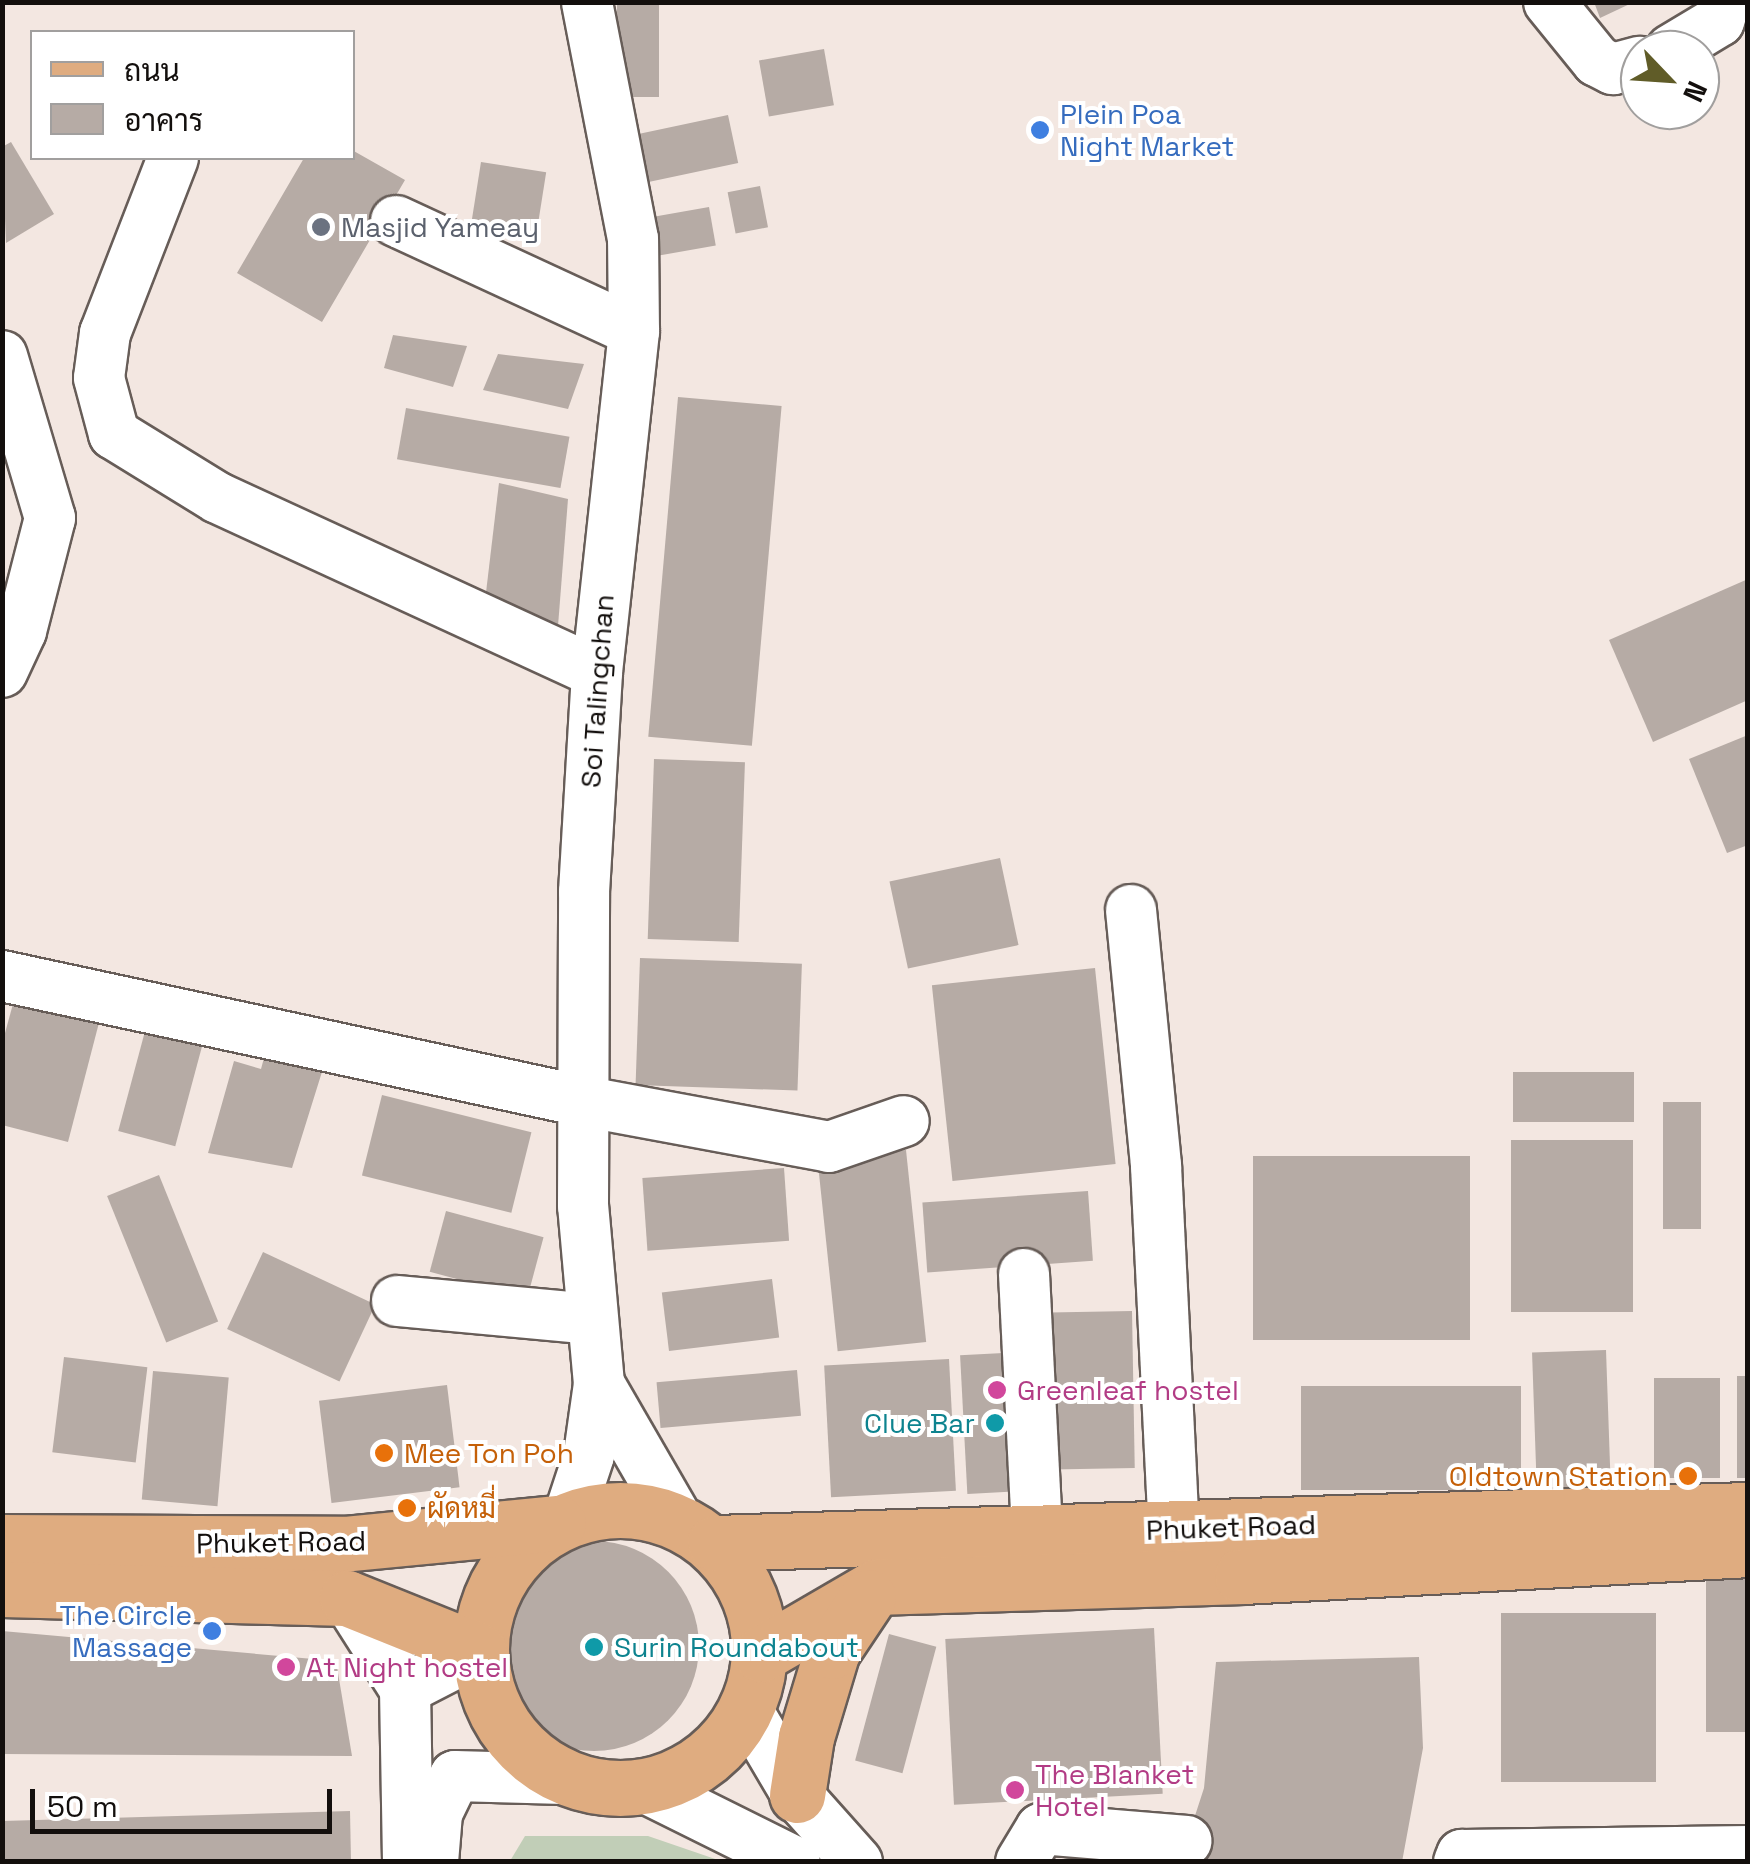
<!DOCTYPE html>
<meta charset="utf-8">
<style>
body{margin:0}
#map{position:relative;width:1750px;height:1864px;overflow:hidden;background:#f3e7e1;font-family:"Space Grotesk",Sarabun,sans-serif}
div>[style]{position:absolute}
.green>*{inset:0;background:#c1ceb7}
.building>*{inset:0;background:#b6aba5;transform-origin:0 0}
.round{border-radius:50%}
.roads{filter:drop-shadow(2px 0 #675d58) drop-shadow(-2px 0 #675d58) drop-shadow(0 2px #675d58) drop-shadow(0 -2px #675d58)}
.minor>*{height:50px;margin:-25px;padding:0 25px;transform-origin:25px;border-radius:25px;background:#fff}
.major>*{height:55px;margin:-27.5px;padding:0 27.5px;transform-origin:27.5px;border-radius:27.5px;background:#dfac80}
.major>.ring{margin:-27.5px;padding:0;box-sizing:content-box;background:none;border:55px solid #dfac80;border-radius:50%}
.dots>*{width:28px;height:28px;translate:-50% -50%;box-sizing:border-box;border:5px solid #fff;border-radius:50%}
span{translate:-50% -50%;white-space:nowrap;text-align:center;line-height:1.15;-webkit-text-stroke:8px #fff;paint-order:stroke}
.shop-label{font-size:28px;color:#366cbe}
.left{translate:0 -50%;text-align:left}
.right{translate:-100% -50%;text-align:right}
.worship-label{font-size:28px;color:#5b616d}
.street-label{font-size:28px;color:#130f0d}
.hotel-label{font-size:28px;color:#b23c85}
.culture-label{font-size:28px;color:#0d838f}
.food-label{font-size:28px;color:#c56008}
.frame{position:absolute;inset:0;border:5px solid #130f0d;pointer-events:none}
.legend{position:absolute;left:30px;top:30px;width:325px;height:130px;box-sizing:border-box;background:#fff;border:2px solid #a19f9e;margin:0;padding:12px 18px;list-style:none;font-size:30px;color:#130f0d}
.legend li{display:flex;align-items:center;gap:20px;height:50px}
.legend b{width:50px;border:2px solid #a19f9e}
.north{position:absolute;left:1620px;top:30px;width:100px;height:100px;box-sizing:border-box;background:#fff;border:2px solid #a19f9e;border-radius:50%;rotate:115deg;font-size:28px;font-weight:700;line-height:40px;text-align:center;color:#130f0d}
.north::after{content:'';display:block;margin:auto;width:35px;height:45px;background:#605c28;clip-path:polygon(50% 0,100% 100%,50% 72%,0 100%)}
.scale{position:absolute;left:30px;top:1789px;width:302px;height:45px;box-sizing:border-box;border:5px solid #130f0d;border-top:0;padding-left:12px;font-size:30px;line-height:35px;white-space:nowrap;color:#130f0d;-webkit-text-stroke:8px #fff;paint-order:stroke}
</style>
<div id="map">
<div class="green">
<i style="clip-path:polygon(525px 1836px,648px 1836px,721px 1861px,510px 1861px)"></i>
</div>
<div class="building">
<i style="left:617px;top:2px;width:42px;height:95px"></i>
<i style="clip-path:polygon(1594px 2px,1634px 2px,1600px 18px)"></i>
<i style="left:824px;top:49px;width:57px;height:66px;rotate:80deg"></i>
<i style="left:728px;top:115px;width:49px;height:94px;rotate:78deg"></i>
<i style="clip-path:polygon(11px 142px,54px 214px,6px 243px,2px 147px)"></i>
<i style="clip-path:polygon(352px 150px,405px 180px,322px 322px,237px 273px,304px 158px,352px 158px)"></i>
<i style="left:481px;top:162px;width:66px;height:65px;rotate:9deg"></i>
<i style="left:760px;top:186px;width:42px;height:33px;rotate:79deg"></i>
<i style="left:709px;top:207px;width:39px;height:59px;rotate:80deg"></i>
<i style="clip-path:polygon(393px 335px,467px 346px,453px 387px,384px 368px)"></i>
<i style="clip-path:polygon(498px 354px,584px 364px,568px 409px,483px 390px)"></i>
<i style="left:678px;top:397px;width:104px;height:341px;rotate:5deg"></i>
<i style="left:406px;top:408px;width:166px;height:52px;rotate:10deg"></i>
<i style="clip-path:polygon(499px 483px,568px 499px,558px 626px,485px 601px)"></i>
<i style="clip-path:polygon(1748px 579px,1748px 700px,1653px 742px,1609px 640px)"></i>
<i style="clip-path:polygon(1748px 735px,1748px 845px,1727px 853px,1689px 759px)"></i>
<i style="left:654px;top:759px;width:91px;height:180px;rotate:2deg"></i>
<i style="left:1000px;top:858px;width:89px;height:113px;rotate:78deg"></i>
<i style="left:640px;top:958px;width:162px;height:127px;rotate:2deg"></i>
<i style="left:1095px;top:968px;width:197px;height:164px;rotate:84deg"></i>
<i style="clip-path:polygon(16px 993px,101px 1015px,68px 1142px,2px 1125px,2px 1044px)"></i>
<i style="left:148px;top:1020px;width:59px;height:115px;rotate:15deg"></i>
<i style="clip-path:polygon(268px 1043px,326px 1059px,292px 1168px,208px 1153px,234px 1061px,261px 1069px)"></i>
<i style="left:1634px;top:1072px;width:50px;height:121px;rotate:90deg"></i>
<i style="left:382px;top:1095px;width:154px;height:83px;rotate:14deg"></i>
<i style="left:1663px;top:1102px;width:38px;height:127px"></i>
<i style="left:1633px;top:1140px;width:172px;height:122px;rotate:90deg"></i>
<i style="left:906px;top:1150px;width:193px;height:89px;rotate:84deg"></i>
<i style="left:1470px;top:1156px;width:184px;height:217px;rotate:90deg"></i>
<i style="left:784px;top:1168px;width:73px;height:142px;rotate:86deg"></i>
<i style="left:159px;top:1175px;width:158px;height:56px;rotate:68deg"></i>
<i style="left:1088px;top:1191px;width:70px;height:166px;rotate:86deg"></i>
<i style="left:446px;top:1211px;width:101px;height:63px;rotate:15deg"></i>
<i style="left:263px;top:1252px;width:124px;height:85px;rotate:25deg"></i>
<i style="left:772px;top:1279px;width:59px;height:111px;rotate:83deg"></i>
<i style="left:1132px;top:1311px;width:157px;height:82px;rotate:89deg"></i>
<i style="left:1606px;top:1350px;width:140px;height:74px;rotate:88deg"></i>
<i style="left:1021px;top:1352px;width:139px;height:61px;rotate:87deg"></i>
<i style="left:64px;top:1357px;width:84px;height:96px;rotate:7deg"></i>
<i style="left:949px;top:1359px;width:132px;height:125px;rotate:87deg"></i>
<i style="left:797px;top:1370px;width:46px;height:141px;rotate:85deg"></i>
<i style="left:153px;top:1371px;width:76px;height:129px;rotate:5deg"></i>
<i style="left:1737px;top:1376px;width:11px;height:102px"></i>
<i style="left:1654px;top:1378px;width:66px;height:100px"></i>
<i style="left:447px;top:1385px;width:103px;height:129px;rotate:83deg"></i>
<i style="left:1301px;top:1386px;width:220px;height:104px"></i>
<i class="round" style="left:489px;top:1541px;width:210px;height:210px"></i>
<i style="left:1748px;top:1574px;width:158px;height:42px;rotate:90deg"></i>
<i style="left:1501px;top:1613px;width:155px;height:169px"></i>
<i style="left:1154px;top:1628px;width:166px;height:209px;rotate:87deg"></i>
<i style="clip-path:polygon(2px 1631px,336px 1661px,352px 1756px,2px 1754px)"></i>
<i style="left:889px;top:1634px;width:49px;height:131px;rotate:15deg"></i>
<i style="clip-path:polygon(1419px 1657px,1423px 1748px,1402px 1862px,1180px 1862px,1204px 1788px,1216px 1662px)"></i>
<i style="clip-path:polygon(350px 1811px,351px 1862px,2px 1862px,2px 1821px)"></i>
</div>
<div class="roads">
<div class="minor">
<i style="left:1549px;top:2px;width:76px;rotate:50.9deg"></i>
<i style="left:1597px;top:61px;width:18px;rotate:27deg"></i>
<i style="left:1613px;top:69px;width:28px;rotate:-15deg"></i>
<i style="left:1671px;top:50px;width:56px;rotate:-31.1deg"></i>
<i style="left:1719px;top:21px;width:20px;rotate:-72deg"></i>
<i style="left:173px;top:158px;width:188px;rotate:111.2deg"></i>
<i style="left:105px;top:333px;width:45px;rotate:97.6deg"></i>
<i style="left:99px;top:378px;width:58px;rotate:75deg"></i>
<i style="left:114px;top:434px;width:122px;rotate:31.6deg"></i>
<i style="left:218px;top:498px;width:417px;rotate:24.7deg"></i>
<i style="left:396px;top:221px;width:262px;rotate:24.8deg"></i>
<i style="left:2px;top:356px;width:169px;rotate:73.5deg"></i>
<i style="left:50px;top:518px;width:117px;rotate:104.4deg"></i>
<i style="left:21px;top:631px;width:45px;rotate:114.9deg"></i>
<i style="left:1131px;top:910px;width:257px;rotate:84.4deg"></i>
<i style="left:1156px;top:1166px;width:364px;rotate:87.2deg"></i>
<i style="left:2px;top:976px;width:593px;rotate:12.16deg"></i>
<i style="left:582px;top:1101px;width:251px;rotate:10.5deg"></i>
<i style="left:829px;top:1147px;width:79px;rotate:-19.1deg"></i>
<i style="left:1024px;top:1274px;width:257px;rotate:87.1deg"></i>
<i style="left:397px;top:1301px;width:194px;rotate:5.3deg"></i>
<i style="left:599px;top:1384px;width:158px;rotate:60deg"></i>
<i style="left:568px;top:1519px;width:67px;rotate:-71.8deg"></i>
<i style="left:589px;top:1455px;width:72px;rotate:-82deg"></i>
<i style="left:599px;top:1384px;width:179px;rotate:-95.1deg"></i>
<i style="left:583px;top:1206px;width:314px;rotate:-89.8deg"></i>
<i style="left:584px;top:892px;width:220px;rotate:-86.6deg"></i>
<i style="left:597px;top:672px;width:343px;rotate:-83.8deg"></i>
<i style="left:634px;top:331px;width:92px;rotate:-90.6deg"></i>
<i style="left:633px;top:239px;width:241px;rotate:-101deg"></i>
<i style="left:347px;top:1598px;width:108px;rotate:57.5deg"></i>
<i style="left:405px;top:1689px;width:173px;rotate:89deg"></i>
<i style="left:405px;top:1689px;width:83px;rotate:-27.2deg"></i>
<i style="left:747px;top:1710px;width:99px;rotate:59.5deg"></i>
<i style="left:797px;top:1795px;width:90px;rotate:48.2deg"></i>
<i style="left:646px;top:1788px;width:166px;rotate:26.4deg"></i>
<i style="left:433px;top:1862px;width:49px;rotate:-85.3deg"></i>
<i style="left:437px;top:1813px;width:41px;rotate:-64.1deg"></i>
<i style="left:455px;top:1776px;width:109px;rotate:1.6deg"></i>
<i style="left:1021px;top:1862px;width:39px;rotate:-59deg"></i>
<i style="left:1041px;top:1829px;width:146px;rotate:4.7deg"></i>
<i style="left:1459px;top:1862px;width:8px;rotate:-67deg"></i>
<i style="left:1462px;top:1855px;width:286px;rotate:-0.8deg"></i>
</div>
<div class="major">
<i class="ring" style="left:481px;top:1510px;width:223px;height:223px"></i>
<i style="left:2px;top:1542px;width:341px;rotate:0.3deg"></i>
<i style="left:343px;top:1544px;width:216px;rotate:-5.6deg"></i>
<i style="left:715px;top:1543px;width:1034px;rotate:-1.83deg"></i>
<i style="left:2px;top:1589px;width:345px;rotate:1.5deg"></i>
<i style="left:347px;top:1598px;width:142px;rotate:21.9deg"></i>
<i style="left:761px;top:1654px;width:133px;rotate:-30.2deg"></i>
<i style="left:876px;top:1587px;width:366px;rotate:-1.7deg"></i>
<i style="left:1242px;top:1576px;width:507px;rotate:-3.05deg"></i>
<i style="left:797px;top:1795px;width:59px;rotate:-81.2deg"></i>
<i style="left:806px;top:1737px;width:90px;rotate:-73.2deg"></i>
<i style="left:832px;top:1651px;width:65px;rotate:-56.3deg"></i>
</div>
</div>
<div class="dots">
<i style="left:1040px;top:130px;background:#3f7fe0"></i>
<i style="left:321px;top:227px;background:#6b7280"></i>
<i style="left:997px;top:1390px;background:#d1479c"></i>
<i style="left:995px;top:1423px;background:#0f9aa8"></i>
<i style="left:384px;top:1453px;background:#e8710a"></i>
<i style="left:1688px;top:1476px;background:#e8710a"></i>
<i style="left:407px;top:1508px;background:#e8710a"></i>
<i style="left:212px;top:1631px;background:#3f7fe0"></i>
<i style="left:594px;top:1647px;background:#0f9aa8"></i>
<i style="left:286px;top:1667px;background:#d1479c"></i>
<i style="left:1015px;top:1790px;background:#d1479c"></i>
</div>
<div class="shop-label">
<span class="left" style="left:1060px;top:130px">Plein Poa<br>Night Market</span>
<span class="right" style="left:192px;top:1631px">The Circle<br>Massage</span>
</div>
<div class="worship-label">
<span class="left" style="left:341px;top:227px">Masjid Yameay</span>
</div>
<div class="street-label">
<span style="left:597px;top:691px;rotate:-86deg">Soi Talingchan</span>
<span style="left:1231px;top:1527px;rotate:-2deg">Phuket Road</span>
<span style="left:281px;top:1542px;rotate:-1deg">Phuket Road</span>
</div>
<div class="hotel-label">
<span class="left" style="left:1017px;top:1390px">Greenleaf hostel</span>
<span class="left" style="left:306px;top:1667px">At Night hostel</span>
<span class="left" style="left:1035px;top:1790px">The Blanket<br>Hotel</span>
</div>
<div class="culture-label">
<span class="right" style="left:975px;top:1423px">Clue Bar</span>
<span class="left" style="left:614px;top:1647px">Surin Roundabout</span>
</div>
<div class="food-label">
<span class="left" style="left:404px;top:1453px">Mee Ton Poh</span>
<span class="right" style="left:1668px;top:1476px">Oldtown Station</span>
<span class="left" style="left:427px;top:1508px">ผัดหมี่</span>
</div>
<div class="frame"></div>
<ul class="legend">
<li><b style="height:12px;background:#dfac80"></b>ถนน</li>
<li><b style="height:28px;background:#b6aba5"></b>อาคาร</li>
</ul>
<div class="north">N</div>
<div class="scale">50 m</div>
</div>
